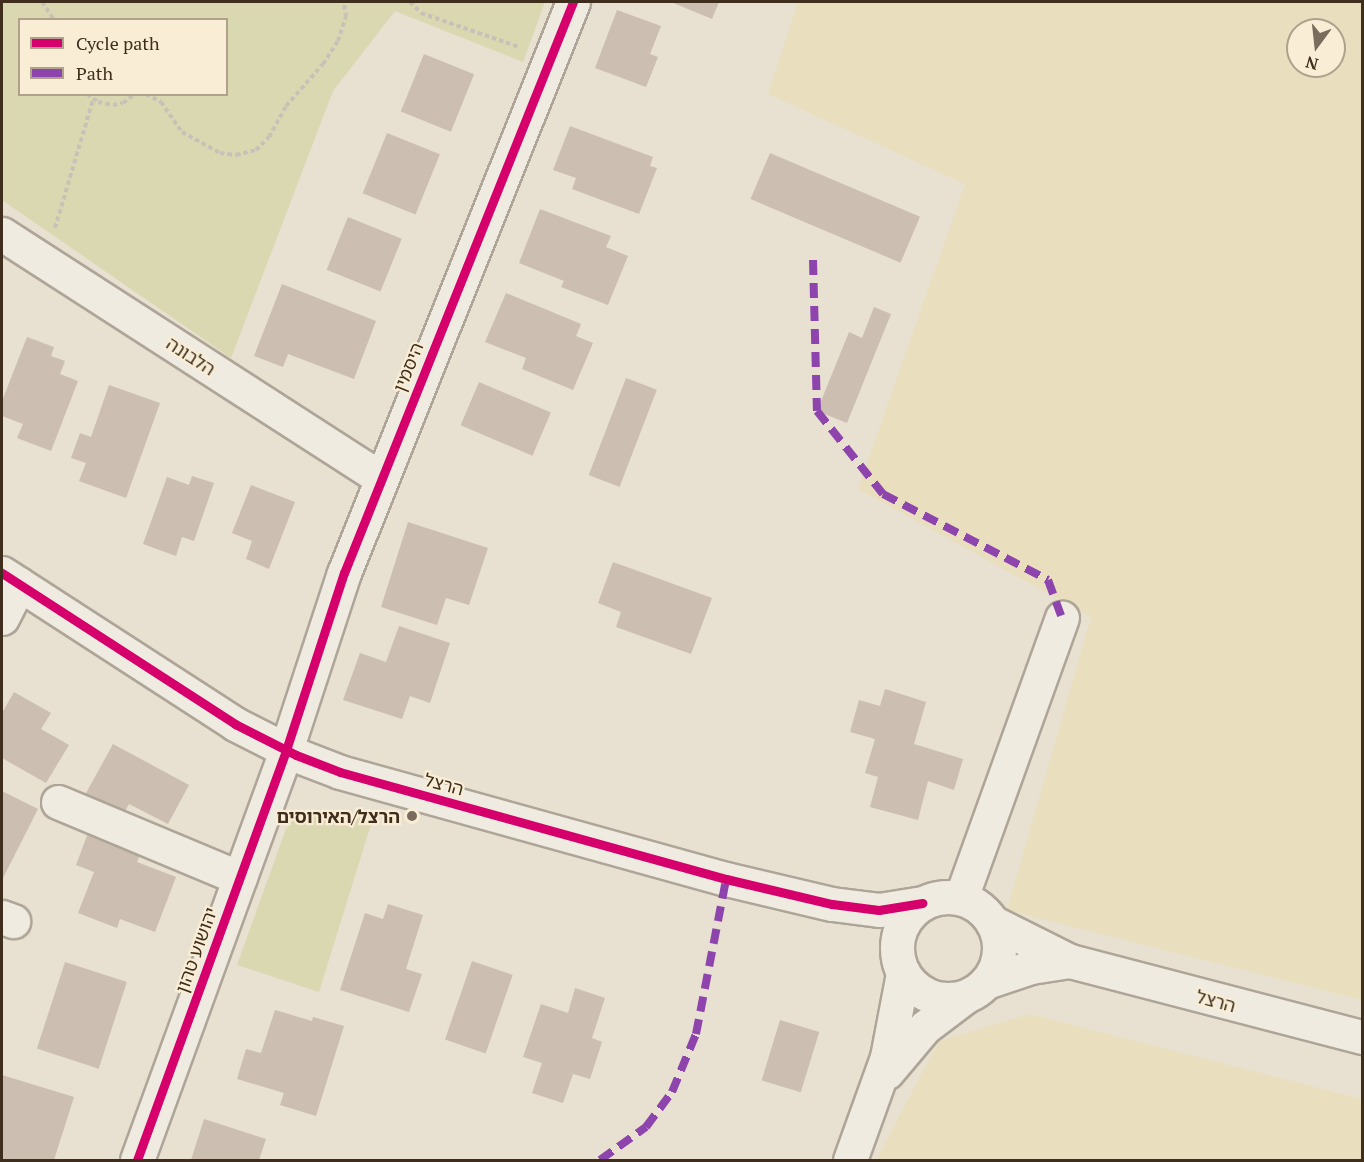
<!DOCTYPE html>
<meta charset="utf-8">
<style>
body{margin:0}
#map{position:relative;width:1364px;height:1162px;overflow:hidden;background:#e8e0d0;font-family:"PT Serif","Noto Sans Hebrew",serif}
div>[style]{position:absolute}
.farmland>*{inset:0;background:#e9dfbf}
.green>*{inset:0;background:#d9d8b1}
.building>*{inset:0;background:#ccbeb0;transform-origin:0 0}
.path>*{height:4px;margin-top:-2px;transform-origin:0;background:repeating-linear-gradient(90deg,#c9c1b7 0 4.5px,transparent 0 7.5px)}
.roads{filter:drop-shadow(2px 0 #aea598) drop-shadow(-2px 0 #aea598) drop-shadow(0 2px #aea598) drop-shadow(0 -2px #aea598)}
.minor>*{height:33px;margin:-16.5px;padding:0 16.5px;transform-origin:16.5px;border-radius:16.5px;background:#f0ebe1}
.minor>.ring{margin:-16.5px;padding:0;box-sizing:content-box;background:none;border:33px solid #f0ebe1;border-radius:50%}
.quiet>*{height:8px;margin-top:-4px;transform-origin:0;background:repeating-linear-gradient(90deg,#8e44ad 0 15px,transparent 0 23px)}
.cycleway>*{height:9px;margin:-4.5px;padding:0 4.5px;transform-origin:4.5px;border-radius:4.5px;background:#d6006c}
.dots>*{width:16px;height:16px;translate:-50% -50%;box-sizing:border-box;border:3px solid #f9eed5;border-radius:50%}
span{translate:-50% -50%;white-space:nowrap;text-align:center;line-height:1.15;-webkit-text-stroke:4.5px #f9eed5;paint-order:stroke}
.street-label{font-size:18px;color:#3f2d1e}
.poi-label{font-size:18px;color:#3f2d1e;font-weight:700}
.right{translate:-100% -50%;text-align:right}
.frame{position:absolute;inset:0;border:3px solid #3f2d1e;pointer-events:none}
.legend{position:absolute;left:18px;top:18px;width:210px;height:78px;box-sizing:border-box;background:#f9eed5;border:2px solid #afa18c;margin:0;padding:8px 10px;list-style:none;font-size:18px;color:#3f2d1e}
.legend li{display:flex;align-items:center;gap:12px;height:30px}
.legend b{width:30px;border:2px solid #afa18c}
.north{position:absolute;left:1286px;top:18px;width:60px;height:60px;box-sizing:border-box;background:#f9eed5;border:2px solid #afa18c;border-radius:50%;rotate:195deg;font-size:16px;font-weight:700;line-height:24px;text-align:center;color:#3f2d1e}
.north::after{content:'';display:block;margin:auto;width:21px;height:27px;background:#7a6c5c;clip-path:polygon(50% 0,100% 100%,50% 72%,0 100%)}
</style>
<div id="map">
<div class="farmland">
<i style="clip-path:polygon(evenodd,798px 2px,1362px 2px,1362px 1000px,1007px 910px,1091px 617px,858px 489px,965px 184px,768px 94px,798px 2px,1298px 30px,1334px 30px,1334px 66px,1298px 66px,1298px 30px)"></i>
<i style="clip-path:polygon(1030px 1014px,1362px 1099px,1362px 1160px,876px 1160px,939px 1041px)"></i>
</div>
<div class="green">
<i style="clip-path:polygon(evenodd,2px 2px,545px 2px,523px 62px,395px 11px,333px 91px,231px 358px,2px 200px,2px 2px,20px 20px,226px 20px,226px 94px,20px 94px,20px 20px)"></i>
<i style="clip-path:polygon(319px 810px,372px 821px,319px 992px,237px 965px,286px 829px,299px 812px)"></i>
</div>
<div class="building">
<i style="clip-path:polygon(671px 2px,719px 2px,712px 19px)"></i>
<i style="clip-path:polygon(617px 10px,661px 26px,650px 54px,658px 57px,646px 87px,595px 68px)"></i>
<i style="left:424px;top:54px;width:54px;height:62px;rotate:22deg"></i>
<i style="clip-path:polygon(570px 126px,653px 157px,650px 166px,657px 168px,639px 214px,572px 189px,576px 178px,553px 170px)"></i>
<i style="left:387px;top:133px;width:57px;height:65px;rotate:22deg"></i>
<i style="left:770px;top:153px;width:163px;height:50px;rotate:23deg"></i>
<i style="clip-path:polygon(540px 209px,611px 236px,606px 247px,628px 256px,608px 305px,561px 287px,564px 281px,519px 263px)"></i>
<i style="left:348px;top:217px;width:58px;height:57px;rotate:22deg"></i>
<i style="clip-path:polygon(282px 284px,376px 321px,354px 379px,288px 354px,283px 367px,254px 356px)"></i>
<i style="clip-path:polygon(506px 293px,581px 324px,576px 336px,593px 343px,573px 390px,522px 369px,526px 358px,485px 342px)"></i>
<i style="clip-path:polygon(874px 307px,891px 314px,847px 423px,817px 411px,849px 332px,862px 338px)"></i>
<i style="clip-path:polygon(27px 337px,54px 347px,51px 356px,65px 361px,60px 374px,78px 381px,51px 451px,17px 438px,23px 424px,2px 416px,2px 401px)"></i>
<i style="left:626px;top:378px;width:33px;height:104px;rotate:21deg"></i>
<i style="left:479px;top:382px;width:78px;height:47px;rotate:23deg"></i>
<i style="clip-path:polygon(109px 385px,160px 403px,126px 498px,79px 481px,86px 463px,71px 458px,80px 433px,91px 437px)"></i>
<i style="clip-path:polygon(192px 476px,214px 483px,194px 541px,182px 537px,176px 556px,143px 544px,167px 477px,189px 485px)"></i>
<i style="clip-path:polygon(251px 485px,295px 502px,269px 569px,246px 559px,252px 541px,232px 533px)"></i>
<i style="clip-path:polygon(408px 522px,488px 548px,469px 605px,446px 598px,437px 625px,381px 607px)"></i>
<i style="clip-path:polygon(613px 562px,712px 598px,691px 654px,616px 627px,621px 612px,598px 603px)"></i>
<i style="clip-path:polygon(399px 626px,450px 643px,430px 703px,410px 696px,402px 719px,343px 700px,360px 653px,386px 662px)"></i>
<i style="clip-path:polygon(885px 689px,926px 702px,914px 744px,963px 759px,954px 790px,928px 781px,918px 820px,870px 807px,878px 777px,865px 773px,875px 739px,850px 732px,859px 700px,880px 706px)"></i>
<i style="clip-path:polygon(14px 692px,51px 713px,41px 729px,69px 745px,46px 783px,2px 758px,2px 713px)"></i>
<i style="clip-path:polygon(113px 744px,189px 785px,168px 824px,129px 804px,123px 815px,85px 795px)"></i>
<i style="clip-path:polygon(2px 791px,38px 809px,2px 880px)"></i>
<i style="clip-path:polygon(91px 825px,144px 845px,137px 862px,176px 877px,155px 932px,120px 919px,117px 928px,78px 913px,94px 872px,76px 865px)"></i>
<i style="clip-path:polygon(388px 904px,423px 915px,406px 969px,422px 974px,409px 1012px,340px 990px,365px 913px,383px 919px)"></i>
<i style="left:472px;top:961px;width:43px;height:83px;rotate:19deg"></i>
<i style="left:65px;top:962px;width:65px;height:91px;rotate:18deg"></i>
<i style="clip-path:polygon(575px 988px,605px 998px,592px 1038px,602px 1042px,590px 1079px,573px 1074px,563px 1103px,532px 1093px,542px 1063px,523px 1057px,541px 1004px,568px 1013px)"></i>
<i style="clip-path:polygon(275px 1010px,312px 1021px,313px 1017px,344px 1026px,316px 1116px,280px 1105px,284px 1093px,237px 1079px,246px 1049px,261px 1053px)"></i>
<i style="left:780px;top:1020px;width:41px;height:63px;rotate:17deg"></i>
<i style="clip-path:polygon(2px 1075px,74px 1097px,54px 1160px,2px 1160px)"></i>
<i style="clip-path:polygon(204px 1119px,266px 1139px,259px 1160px,191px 1160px)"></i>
</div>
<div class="path">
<i style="left:42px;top:2px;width:22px;rotate:56deg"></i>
<i style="left:410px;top:2px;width:16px;rotate:45deg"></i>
<i style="left:421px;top:13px;width:104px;rotate:19.1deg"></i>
<i style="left:87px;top:94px;width:14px;rotate:36deg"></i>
<i style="left:98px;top:102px;width:15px;rotate:11deg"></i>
<i style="left:113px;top:105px;width:10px;rotate:-11deg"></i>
<i style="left:123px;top:103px;width:15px;rotate:-37deg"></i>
<i style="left:146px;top:94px;width:17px;rotate:28deg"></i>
<i style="left:161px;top:102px;width:37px;rotate:55deg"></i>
<i style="left:182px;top:132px;width:43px;rotate:28.9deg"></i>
<i style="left:220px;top:153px;width:16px;rotate:7deg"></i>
<i style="left:236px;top:155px;width:21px;rotate:-14deg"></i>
<i style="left:256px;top:150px;width:18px;rotate:-45deg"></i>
<i style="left:269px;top:137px;width:35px;rotate:-61deg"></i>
<i style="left:286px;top:106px;width:56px;rotate:-48.6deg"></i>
<i style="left:323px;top:64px;width:27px;rotate:-57deg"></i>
<i style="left:338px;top:41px;width:25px;rotate:-72deg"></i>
<i style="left:346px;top:17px;width:15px;rotate:-98deg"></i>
<i style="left:55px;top:228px;width:134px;rotate:-73.5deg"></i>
</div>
<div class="roads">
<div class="minor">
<i style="left:2px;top:234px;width:451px;rotate:32.8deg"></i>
<i style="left:2px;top:573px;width:278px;rotate:32.9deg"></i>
<i style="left:235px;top:724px;width:68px;rotate:26.9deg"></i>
<i style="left:296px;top:755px;width:47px;rotate:21.1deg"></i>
<i style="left:340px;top:772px;width:401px;rotate:15.5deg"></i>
<i style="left:726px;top:879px;width:109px;rotate:13.3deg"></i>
<i style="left:832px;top:904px;width:47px;rotate:7.3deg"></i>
<i style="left:879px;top:910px;width:44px;rotate:-9.2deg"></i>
<i style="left:2px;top:618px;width:38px;rotate:-63deg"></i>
<i style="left:58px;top:802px;width:197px;rotate:22.7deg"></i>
<i class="ring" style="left:897px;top:897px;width:69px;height:69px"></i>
<i style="left:961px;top:898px;width:298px;rotate:-70.2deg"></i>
<i style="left:2px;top:917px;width:12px;rotate:20deg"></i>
<i style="left:992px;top:922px;width:87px;rotate:26.6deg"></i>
<i style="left:1070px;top:961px;width:302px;rotate:14.6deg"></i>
<i style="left:986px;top:982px;width:47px;rotate:-18.4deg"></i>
<i style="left:1031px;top:967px;width:39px;rotate:-9deg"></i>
<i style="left:887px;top:1072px;width:59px;rotate:-49.8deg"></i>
<i style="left:925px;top:1027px;width:51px;rotate:-37.1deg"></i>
<i style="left:137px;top:1160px;width:436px;rotate:-70deg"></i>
<i style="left:286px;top:750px;width:186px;rotate:-71.9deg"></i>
<i style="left:344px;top:573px;width:615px;rotate:-68.15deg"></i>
<i style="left:850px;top:1160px;width:109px;rotate:-70.2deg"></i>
<i style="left:887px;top:1057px;width:86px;rotate:-79.2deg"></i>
</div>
</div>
<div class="quiet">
<i style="left:813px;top:260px;width:151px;rotate:88.5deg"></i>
<i style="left:817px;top:411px;width:106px;rotate:51.5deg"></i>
<i style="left:883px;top:494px;width:186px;rotate:27.5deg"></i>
<i style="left:1048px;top:580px;width:40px;rotate:69.8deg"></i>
<i style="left:600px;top:1160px;width:57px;rotate:-35.7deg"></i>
<i style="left:646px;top:1127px;width:44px;rotate:-53.4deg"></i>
<i style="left:672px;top:1092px;width:63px;rotate:-67.5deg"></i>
<i style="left:696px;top:1034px;width:158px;rotate:-79deg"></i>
</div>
<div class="cycleway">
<i style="left:2px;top:573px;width:278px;rotate:32.9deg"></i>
<i style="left:235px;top:724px;width:68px;rotate:26.9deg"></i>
<i style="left:296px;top:755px;width:47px;rotate:21.1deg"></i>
<i style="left:340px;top:772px;width:401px;rotate:15.5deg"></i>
<i style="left:726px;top:879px;width:109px;rotate:13.3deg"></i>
<i style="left:832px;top:904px;width:47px;rotate:7.3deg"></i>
<i style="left:879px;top:910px;width:44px;rotate:-9.2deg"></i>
<i style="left:137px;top:1160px;width:436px;rotate:-70deg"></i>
<i style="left:286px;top:750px;width:186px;rotate:-71.9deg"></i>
<i style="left:344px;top:573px;width:615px;rotate:-68.15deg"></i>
</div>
<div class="dots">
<i style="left:412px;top:816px;background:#7a6c5c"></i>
</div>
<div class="street-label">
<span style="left:191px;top:356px;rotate:33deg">הלבונה</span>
<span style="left:408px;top:367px;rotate:-68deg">היסמין</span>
<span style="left:444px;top:784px;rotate:15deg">הרצל</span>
<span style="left:196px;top:950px;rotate:-70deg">יהושוע טהון</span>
<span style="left:1216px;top:1001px;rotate:15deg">הרצל</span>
</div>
<div class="poi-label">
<span class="right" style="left:400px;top:816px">הרצל/האירוסים</span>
</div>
<div class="frame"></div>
<ul class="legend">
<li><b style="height:8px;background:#d6006c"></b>Cycle path</li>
<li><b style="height:8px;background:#8e44ad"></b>Path</li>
</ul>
<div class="north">N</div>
</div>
